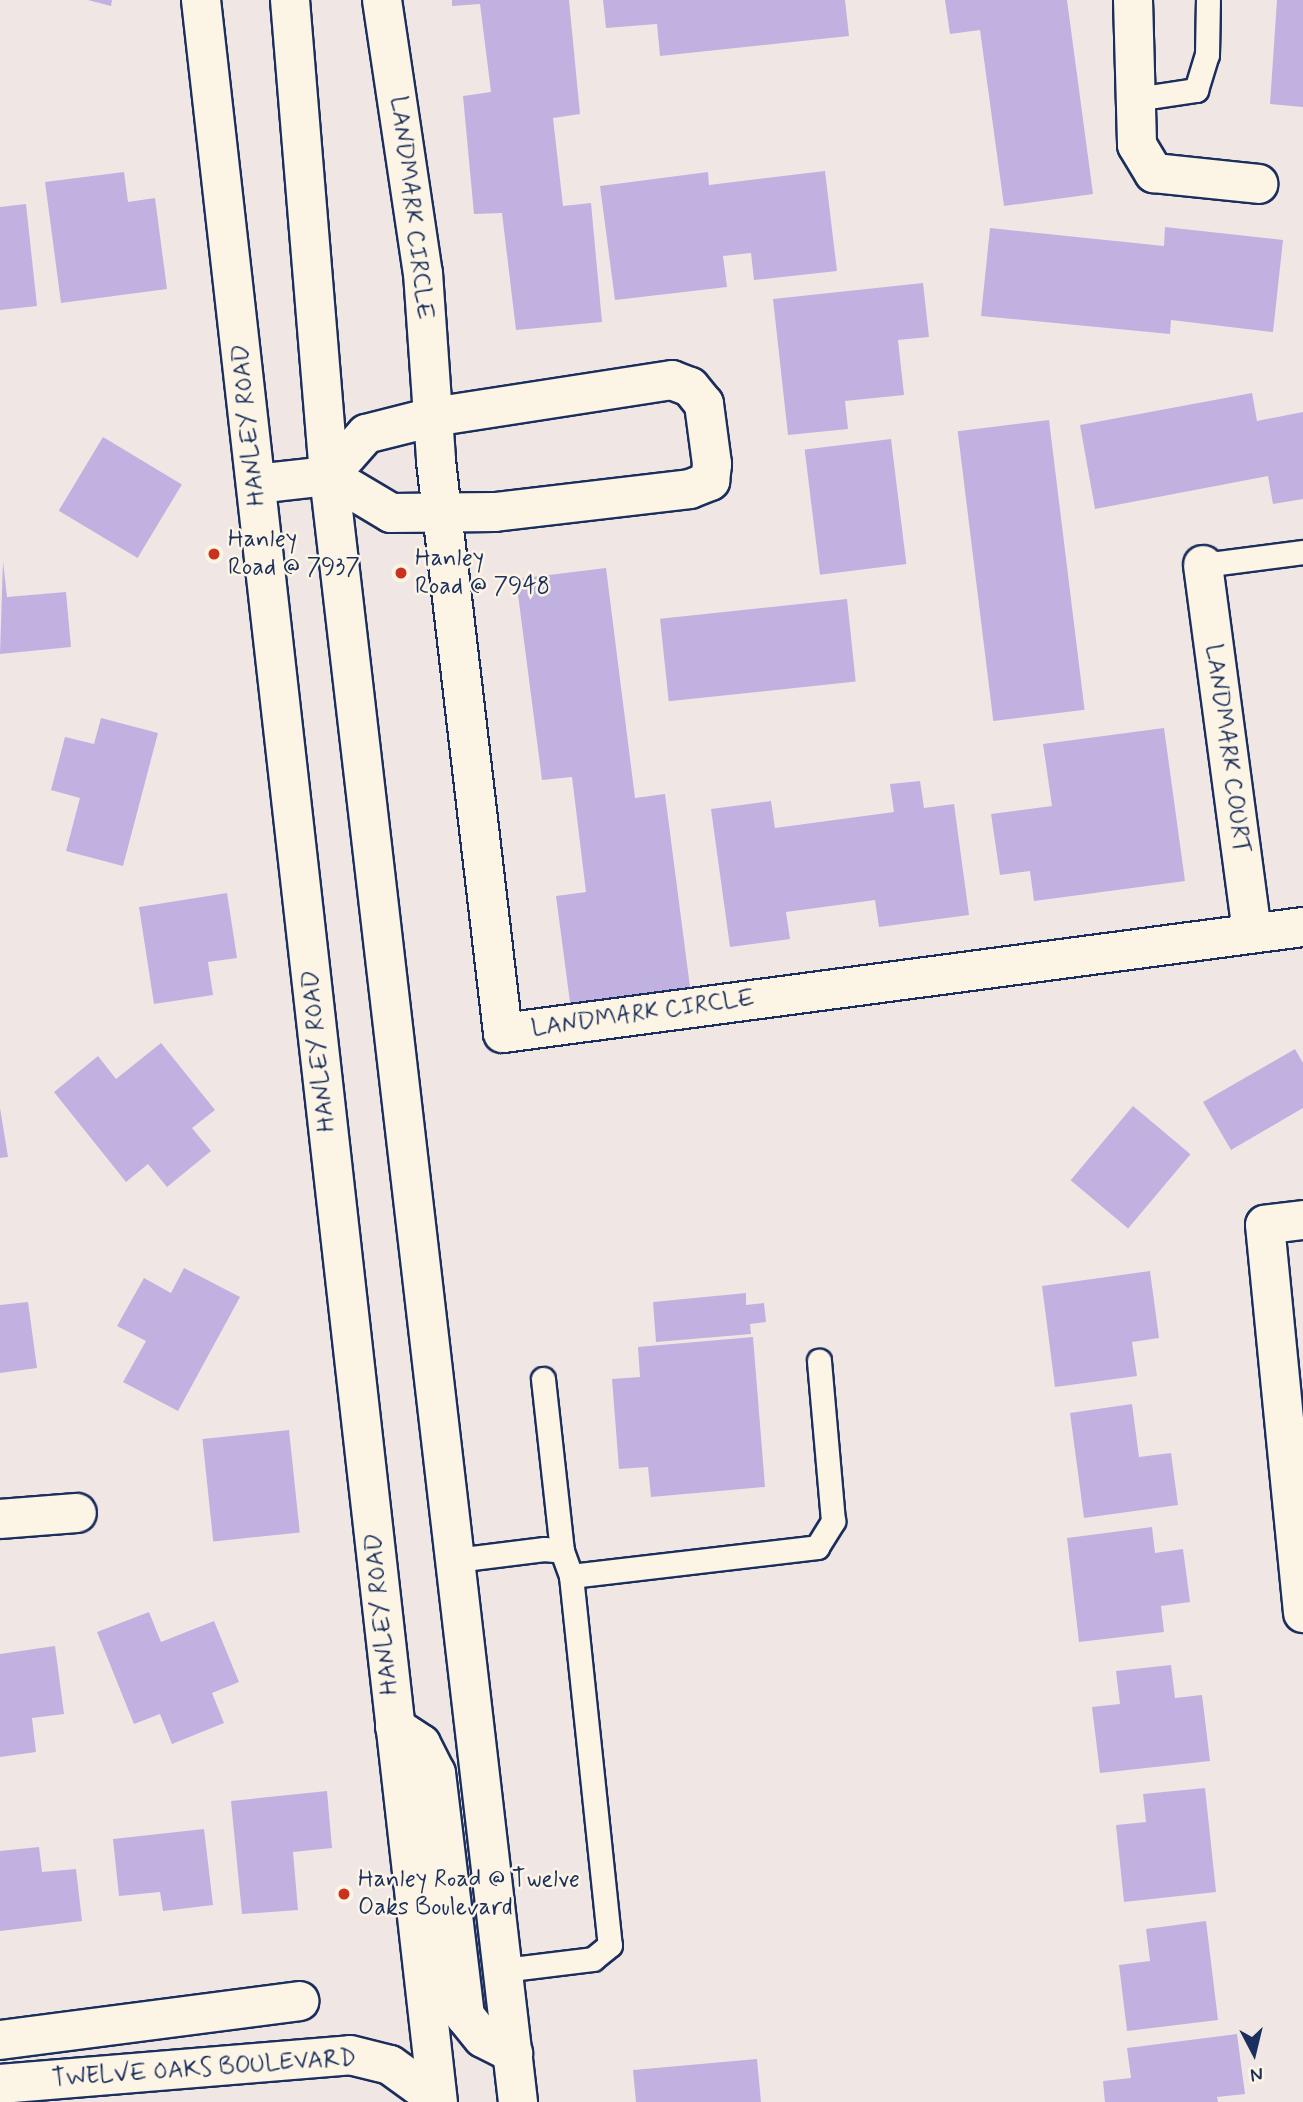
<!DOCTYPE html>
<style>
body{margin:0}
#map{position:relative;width:1303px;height:2102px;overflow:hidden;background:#f0e7e4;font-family:Mynerve,sans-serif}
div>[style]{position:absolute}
.building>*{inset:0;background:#c1b1e1;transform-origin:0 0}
.roads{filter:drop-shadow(2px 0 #1b2f5e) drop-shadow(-2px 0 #1b2f5e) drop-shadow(0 2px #1b2f5e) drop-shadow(0 -2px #1b2f5e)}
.lane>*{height:23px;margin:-11.5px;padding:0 11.5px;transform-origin:11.5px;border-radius:11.5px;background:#fcf5e5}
.street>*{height:38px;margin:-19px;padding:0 19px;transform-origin:19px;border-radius:19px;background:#fcf5e5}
.secondary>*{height:38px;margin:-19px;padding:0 19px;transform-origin:19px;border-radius:19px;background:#fcf5e5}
.dots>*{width:19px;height:19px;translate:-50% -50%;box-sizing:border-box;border:4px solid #fcf5e5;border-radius:50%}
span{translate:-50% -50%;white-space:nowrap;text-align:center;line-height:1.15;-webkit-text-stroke:5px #fcf5e5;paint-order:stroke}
.street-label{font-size:24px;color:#1b2f5e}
.poi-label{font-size:24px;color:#1b2f5e}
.left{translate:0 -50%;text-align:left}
.north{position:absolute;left:1219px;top:2018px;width:70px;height:70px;-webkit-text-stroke:5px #fcf5e5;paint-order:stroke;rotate:173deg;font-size:19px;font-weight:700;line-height:28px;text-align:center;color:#1b2f5e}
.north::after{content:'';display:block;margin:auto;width:24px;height:32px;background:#1b2f5e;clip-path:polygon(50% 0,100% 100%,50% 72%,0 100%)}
</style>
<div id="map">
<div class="building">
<i style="clip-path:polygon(88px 0,112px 0,111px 6px)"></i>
<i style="clip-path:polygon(452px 0,569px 0,580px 114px,553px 118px,563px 206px,591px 203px,602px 322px,516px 330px,502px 213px,474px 214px,463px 96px,491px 92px,480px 4px,452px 6px)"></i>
<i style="clip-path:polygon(603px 0,845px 0,849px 36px,660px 56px,657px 24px,606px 28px)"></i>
<i style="clip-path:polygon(945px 0,1067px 0,1093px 194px,1004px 206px,980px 30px,950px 34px)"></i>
<i style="clip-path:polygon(1277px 0,1303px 0,1303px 107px,1270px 104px)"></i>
<i style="clip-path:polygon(825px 171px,837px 271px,754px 280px,751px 253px,723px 256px,727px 287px,615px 300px,600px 186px,708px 172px,709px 185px)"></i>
<i style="clip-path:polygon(124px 172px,128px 202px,155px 198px,167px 289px,61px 303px,45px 182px)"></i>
<i style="clip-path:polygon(26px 204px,37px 306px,0 310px,0 207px)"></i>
<i style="clip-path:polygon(1165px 227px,1283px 240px,1273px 332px,1171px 320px,1170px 334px,981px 316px,990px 228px,1164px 246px)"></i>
<i style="clip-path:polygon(923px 283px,929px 337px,898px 340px,904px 395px,845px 401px,848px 429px,788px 435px,773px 299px)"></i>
<i style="clip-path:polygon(1252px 393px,1257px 421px,1303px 412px,1303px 499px,1273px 504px,1268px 476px,1095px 509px,1080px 425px)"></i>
<i style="left:1049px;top:420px;width:292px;height:92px;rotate:83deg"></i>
<i style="left:103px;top:437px;width:92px;height:86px;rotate:31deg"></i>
<i style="left:891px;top:439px;width:126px;height:87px;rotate:83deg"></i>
<i style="clip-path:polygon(3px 561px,7px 597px,66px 592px,71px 647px,0 654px)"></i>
<i style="clip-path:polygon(606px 568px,635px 798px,665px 794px,691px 995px,571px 1010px,556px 896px,586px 892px,572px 777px,542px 780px,516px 579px)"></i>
<i style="left:847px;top:599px;width:83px;height:188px;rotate:84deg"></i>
<i style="clip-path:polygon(101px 718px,158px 733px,123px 866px,66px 851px,80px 798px,51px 790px,65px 737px,94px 744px)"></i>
<i style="clip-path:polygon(1164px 728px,1185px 881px,1034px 901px,1030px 871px,1000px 875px,991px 814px,1052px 806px,1043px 744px)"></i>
<i style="clip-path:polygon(920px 781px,924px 808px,954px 804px,969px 915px,879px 927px,875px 900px,786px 912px,790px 939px,730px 947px,711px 809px,771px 801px,775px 828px,894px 812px,890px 784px)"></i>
<i style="clip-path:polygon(227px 893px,237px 958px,208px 962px,213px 995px,154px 1004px,139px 907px)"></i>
<i style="clip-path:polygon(161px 1043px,215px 1110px,192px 1128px,211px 1151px,167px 1187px,148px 1164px,126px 1182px,54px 1092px,98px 1056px,116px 1079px)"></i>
<i style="clip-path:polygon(1295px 1049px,1303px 1063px,1303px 1108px,1231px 1150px,1203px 1102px)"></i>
<i style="left:1133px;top:1106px;width:75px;height:97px;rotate:40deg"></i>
<i style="clip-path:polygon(0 1108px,8px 1157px,0 1158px)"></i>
<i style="clip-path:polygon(184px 1268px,240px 1297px,178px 1411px,123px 1382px,146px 1341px,117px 1326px,144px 1278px,171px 1293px)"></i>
<i style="clip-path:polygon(1150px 1271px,1159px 1338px,1132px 1342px,1137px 1376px,1055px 1387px,1042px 1286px)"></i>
<i style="clip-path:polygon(746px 1293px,746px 1305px,764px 1303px,766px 1322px,750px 1324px,751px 1334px,656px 1342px,653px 1302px)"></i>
<i style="clip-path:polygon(28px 1302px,37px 1368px,0 1373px,0 1305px)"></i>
<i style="clip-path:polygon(753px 1337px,765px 1487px,651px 1497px,648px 1467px,619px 1469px,612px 1379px,640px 1377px,638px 1347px)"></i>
<i style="clip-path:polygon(1132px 1404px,1139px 1457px,1171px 1453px,1178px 1505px,1084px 1518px,1070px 1413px)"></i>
<i style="left:289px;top:1430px;width:103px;height:87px;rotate:84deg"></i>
<i style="clip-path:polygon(1152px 1527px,1155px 1553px,1183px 1549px,1190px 1602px,1161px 1606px,1164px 1632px,1079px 1642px,1067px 1538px)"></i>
<i style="clip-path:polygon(149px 1612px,161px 1642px,214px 1621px,239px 1682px,212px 1693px,224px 1723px,172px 1744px,160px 1714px,134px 1724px,97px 1632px)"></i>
<i style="clip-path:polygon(55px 1646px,64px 1714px,32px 1718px,36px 1752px,0 1757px,0 1654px)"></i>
<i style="clip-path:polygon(1171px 1665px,1175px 1698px,1202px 1695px,1210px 1761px,1100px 1773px,1092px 1707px,1120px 1704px,1116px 1671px)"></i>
<i style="clip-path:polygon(1205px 1788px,1216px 1892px,1124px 1902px,1116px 1825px,1146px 1822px,1143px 1794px)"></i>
<i style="clip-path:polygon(327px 1791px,332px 1848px,293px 1852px,298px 1910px,242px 1914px,231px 1801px)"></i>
<i style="clip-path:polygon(204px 1829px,213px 1905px,163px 1911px,160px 1892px,119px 1896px,113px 1839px)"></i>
<i style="clip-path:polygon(39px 1847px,42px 1872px,76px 1869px,82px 1921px,0 1931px,0 1851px)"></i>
<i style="clip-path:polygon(1206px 1921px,1218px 2020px,1127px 2031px,1119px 1965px,1150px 1961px,1146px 1929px)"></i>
<i style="clip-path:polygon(1237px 2034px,1245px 2094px,1217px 2097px,1218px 2102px,1105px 2102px,1103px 2081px,1131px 2078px,1127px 2048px)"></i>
<i style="clip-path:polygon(757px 2059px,761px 2102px,636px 2102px,633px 2070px)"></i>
</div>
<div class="roads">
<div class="lane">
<i style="left:1136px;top:99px;width:61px;rotate:-8.5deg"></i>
<i style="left:1196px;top:90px;width:37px;rotate:-73deg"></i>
<i style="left:1207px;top:55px;width:55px;rotate:-89deg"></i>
<i style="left:1203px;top:565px;width:101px;rotate:-7.4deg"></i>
<i style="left:543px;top:1379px;width:173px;rotate:83.7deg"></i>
<i style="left:456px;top:1560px;width:89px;rotate:-7.1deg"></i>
<i style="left:544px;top:1549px;width:18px;rotate:6deg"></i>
<i style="left:562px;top:1551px;width:27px;rotate:70deg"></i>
<i style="left:571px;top:1576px;width:371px;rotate:84deg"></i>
<i style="left:610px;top:1945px;width:22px;rotate:141deg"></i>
<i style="left:593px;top:1959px;width:90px;rotate:173deg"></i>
<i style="left:571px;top:1576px;width:248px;rotate:-6.7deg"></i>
<i style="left:817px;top:1547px;width:31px;rotate:-58deg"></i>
<i style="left:833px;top:1521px;width:161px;rotate:-95deg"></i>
</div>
<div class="street">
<i style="left:382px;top:0;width:276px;rotate:81.5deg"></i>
<i style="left:423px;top:273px;width:188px;rotate:86deg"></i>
<i style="left:436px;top:461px;width:576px;rotate:83.32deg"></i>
<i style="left:503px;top:1033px;width:807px;rotate:-7.55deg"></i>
<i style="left:1133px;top:0;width:145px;rotate:88.4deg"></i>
<i style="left:1137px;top:145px;width:33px;rotate:59deg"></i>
<i style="left:1154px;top:173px;width:105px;rotate:6deg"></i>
<i style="left:256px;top:484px;width:73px;rotate:-6.3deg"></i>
<i style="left:329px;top:476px;width:72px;rotate:30.8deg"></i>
<i style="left:391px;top:513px;width:104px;rotate:-0.6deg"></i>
<i style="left:495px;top:512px;width:196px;rotate:-6.7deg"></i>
<i style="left:690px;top:489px;width:22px;rotate:-22deg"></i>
<i style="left:710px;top:481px;width:17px;rotate:-83deg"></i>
<i style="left:712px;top:464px;width:61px;rotate:-97.6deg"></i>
<i style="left:704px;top:404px;width:22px;rotate:-129deg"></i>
<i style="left:690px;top:387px;width:19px;rotate:-159deg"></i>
<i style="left:672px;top:380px;width:242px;rotate:171.2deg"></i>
<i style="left:433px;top:417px;width:69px;rotate:165.8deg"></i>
<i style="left:366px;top:434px;width:56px;rotate:131.4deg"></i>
<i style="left:1203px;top:565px;width:371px;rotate:82.4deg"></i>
<i style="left:1303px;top:1220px;width:38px;rotate:173deg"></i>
<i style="left:1265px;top:1225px;width:390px;rotate:84.4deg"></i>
<i style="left:0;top:1519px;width:77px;rotate:-4.5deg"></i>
<i style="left:0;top:2040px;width:302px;rotate:-7.4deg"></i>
<i style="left:0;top:2084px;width:351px;rotate:-4.7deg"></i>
<i style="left:350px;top:2055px;width:41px;rotate:14deg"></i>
<i style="left:390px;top:2065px;width:58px;rotate:35.9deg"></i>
</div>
<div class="secondary">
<i style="left:201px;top:0;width:2115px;rotate:83.57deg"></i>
<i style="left:290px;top:0;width:478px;rotate:85.3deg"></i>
<i style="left:329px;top:476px;width:1637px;rotate:83.37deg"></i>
<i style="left:395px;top:1727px;width:31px;rotate:33deg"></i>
<i style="left:421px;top:1744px;width:33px;rotate:63deg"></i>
<i style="left:436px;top:1773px;width:245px;rotate:83.2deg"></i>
<i style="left:465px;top:2016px;width:28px;rotate:51deg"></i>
<i style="left:483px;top:2038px;width:34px;rotate:27deg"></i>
</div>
</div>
<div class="dots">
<i style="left:214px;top:554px;background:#c8321e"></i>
<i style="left:401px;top:573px;background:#c8321e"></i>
<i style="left:344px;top:1894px;background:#c8321e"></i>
</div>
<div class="street-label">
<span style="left:411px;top:208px;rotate:83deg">LANDMARK CIRCLE</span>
<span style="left:249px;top:425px;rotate:-96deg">HANLEY ROAD</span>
<span style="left:1227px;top:749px;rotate:82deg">LANDMARK COURT</span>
<span style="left:643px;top:1014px;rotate:-8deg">LANDMARK CIRCLE</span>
<span style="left:319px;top:1051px;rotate:-96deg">HANLEY ROAD</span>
<span style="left:382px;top:1614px;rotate:-96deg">HANLEY ROAD</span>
<span style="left:204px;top:2069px;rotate:-4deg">TWELVE OAKS BOULEVARD</span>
</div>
<div class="poi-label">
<span class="left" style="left:228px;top:554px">Hanley<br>Road @ 7937</span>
<span class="left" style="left:415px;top:573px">Hanley<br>Road @ 7948</span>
<span class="left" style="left:358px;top:1894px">Hanley Road @ Twelve<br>Oaks Boulevard</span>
</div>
<div class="north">N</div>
</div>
